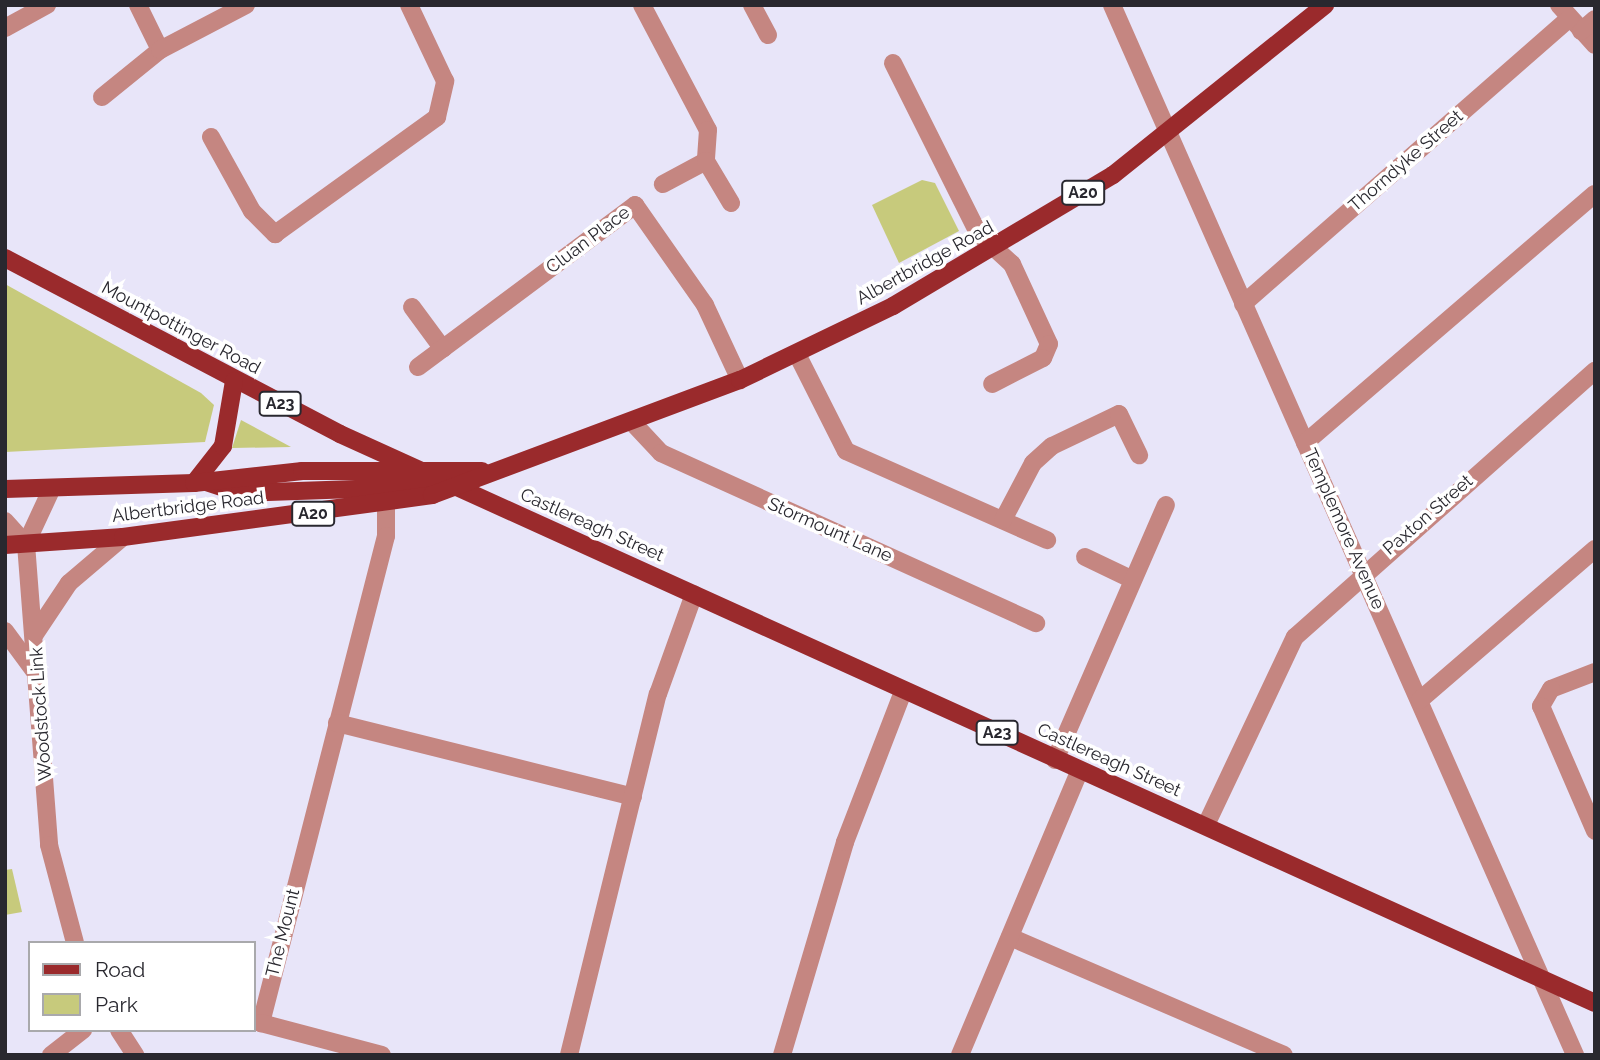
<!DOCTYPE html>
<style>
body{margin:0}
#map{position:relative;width:1600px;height:1060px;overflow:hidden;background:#e8e5f9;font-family:Raleway,sans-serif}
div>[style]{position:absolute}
.green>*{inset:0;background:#c7ca7c}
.minor>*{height:18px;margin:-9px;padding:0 9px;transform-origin:9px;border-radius:9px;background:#c58681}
.major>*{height:18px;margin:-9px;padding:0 9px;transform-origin:9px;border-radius:9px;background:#9a2a2c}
span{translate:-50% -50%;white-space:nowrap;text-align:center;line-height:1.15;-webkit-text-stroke:7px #fff;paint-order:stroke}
.shield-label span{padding:2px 5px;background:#fff;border:2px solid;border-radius:5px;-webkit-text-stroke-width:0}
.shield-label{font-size:16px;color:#29282f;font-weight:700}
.street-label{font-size:18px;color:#29282f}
.frame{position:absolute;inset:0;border:7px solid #29282f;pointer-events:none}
.legend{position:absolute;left:28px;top:941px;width:228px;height:91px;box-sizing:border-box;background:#fff;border:2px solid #a9a9ac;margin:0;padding:9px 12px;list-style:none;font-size:21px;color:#29282f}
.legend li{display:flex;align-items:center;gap:14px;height:35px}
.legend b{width:35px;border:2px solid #a9a9ac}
</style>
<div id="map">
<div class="green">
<i style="clip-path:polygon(922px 180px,935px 183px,959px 231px,899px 263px,872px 205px)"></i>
<i style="clip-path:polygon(5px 284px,201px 393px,214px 405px,205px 442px,5px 452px)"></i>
<i style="clip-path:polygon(241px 420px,291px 447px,232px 448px)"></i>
<i style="clip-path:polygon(12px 869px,22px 912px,5px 915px,5px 870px)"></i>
</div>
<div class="minor">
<i style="left:138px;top:5px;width:50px;rotate:63.9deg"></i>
<i style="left:642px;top:5px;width:141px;rotate:62.2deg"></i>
<i style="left:708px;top:130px;width:31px;rotate:94deg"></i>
<i style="left:706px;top:161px;width:49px;rotate:151.9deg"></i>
<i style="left:752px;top:5px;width:34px;rotate:62deg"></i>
<i style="left:1112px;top:5px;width:1148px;rotate:66.2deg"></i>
<i style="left:1559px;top:5px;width:54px;rotate:48deg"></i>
<i style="left:5px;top:28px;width:48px;rotate:-28.7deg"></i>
<i style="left:1581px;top:31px;width:18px;rotate:-41deg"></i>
<i style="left:893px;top:63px;width:190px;rotate:63.4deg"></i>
<i style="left:978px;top:233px;width:46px;rotate:42.4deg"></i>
<i style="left:1012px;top:264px;width:88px;rotate:65.2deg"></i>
<i style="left:1049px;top:344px;width:15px;rotate:113deg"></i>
<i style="left:1043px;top:358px;width:57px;rotate:153deg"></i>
<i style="left:102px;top:97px;width:75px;rotate:-39deg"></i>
<i style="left:160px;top:50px;width:97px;rotate:-27.6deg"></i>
<i style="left:211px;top:137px;width:85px;rotate:61deg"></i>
<i style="left:252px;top:211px;width:33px;rotate:45deg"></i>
<i style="left:275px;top:234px;width:200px;rotate:-35.8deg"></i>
<i style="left:437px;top:117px;width:37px;rotate:-77deg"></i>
<i style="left:445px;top:81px;width:84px;rotate:-115.3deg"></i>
<i style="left:706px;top:161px;width:49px;rotate:59.2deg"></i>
<i style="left:1243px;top:304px;width:434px;rotate:-41.2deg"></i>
<i style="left:412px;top:307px;width:52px;rotate:53.6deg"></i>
<i style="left:798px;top:356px;width:106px;rotate:63.2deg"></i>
<i style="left:846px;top:451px;width:220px;rotate:23.9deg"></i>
<i style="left:418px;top:367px;width:271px;rotate:-36.7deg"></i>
<i style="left:635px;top:205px;width:122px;rotate:55deg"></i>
<i style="left:705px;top:305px;width:83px;rotate:65deg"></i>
<i style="left:633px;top:423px;width:41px;rotate:47deg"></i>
<i style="left:661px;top:453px;width:412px;rotate:24.4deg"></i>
<i style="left:1305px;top:443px;width:382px;rotate:-40.7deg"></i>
<i style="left:52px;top:488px;width:62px;rotate:114.9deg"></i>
<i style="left:26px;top:544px;width:302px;rotate:85.6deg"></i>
<i style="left:49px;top:845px;width:101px;rotate:75.1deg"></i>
<i style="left:377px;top:491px;width:17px;rotate:57deg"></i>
<i style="left:386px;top:505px;width:31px;rotate:90deg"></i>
<i style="left:386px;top:536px;width:503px;rotate:104.4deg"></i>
<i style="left:261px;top:1023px;width:125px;rotate:14.8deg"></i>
<i style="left:1003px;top:520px;width:64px;rotate:-62.2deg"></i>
<i style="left:1033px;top:463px;width:25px;rotate:-42deg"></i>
<i style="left:1052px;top:446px;width:74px;rotate:-25.5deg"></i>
<i style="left:1119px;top:414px;width:46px;rotate:64deg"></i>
<i style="left:5px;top:521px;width:31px;rotate:48deg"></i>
<i style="left:1085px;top:557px;width:53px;rotate:25.6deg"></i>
<i style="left:5px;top:631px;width:56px;rotate:53.7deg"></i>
<i style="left:35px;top:634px;width:61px;rotate:-56.3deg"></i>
<i style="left:69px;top:583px;width:71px;rotate:-40.4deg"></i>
<i style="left:1595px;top:672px;width:47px;rotate:158.9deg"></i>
<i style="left:1551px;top:689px;width:20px;rotate:120deg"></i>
<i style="left:1541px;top:706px;width:136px;rotate:66.6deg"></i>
<i style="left:1420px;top:700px;width:231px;rotate:-40.8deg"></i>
<i style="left:337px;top:723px;width:305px;rotate:14deg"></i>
<i style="left:1055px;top:760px;width:278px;rotate:-66.5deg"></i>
<i style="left:1206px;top:825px;width:208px;rotate:-64.7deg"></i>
<i style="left:1295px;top:637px;width:401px;rotate:-41.6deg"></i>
<i style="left:1010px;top:937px;width:298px;rotate:23.3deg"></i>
<i style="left:119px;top:1030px;width:30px;rotate:57deg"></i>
<i style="left:51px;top:1055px;width:41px;rotate:-38deg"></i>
<i style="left:569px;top:1055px;width:372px;rotate:-76.2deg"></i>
<i style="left:658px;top:694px;width:106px;rotate:-70.2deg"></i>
<i style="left:782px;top:1055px;width:222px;rotate:-73.5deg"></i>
<i style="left:845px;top:842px;width:161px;rotate:-68.9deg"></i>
<i style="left:960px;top:1055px;width:309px;rotate:-67.2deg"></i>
</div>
<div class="major">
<i style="left:5px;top:258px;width:378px;rotate:27.7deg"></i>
<i style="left:340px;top:434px;width:1378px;rotate:24.39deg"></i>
<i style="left:206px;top:482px;width:36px;rotate:18deg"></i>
<i style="left:240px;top:493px;width:202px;rotate:-2deg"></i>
<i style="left:194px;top:483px;width:47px;rotate:-51.9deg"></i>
<i style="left:223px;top:446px;width:66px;rotate:-80.4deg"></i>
<i style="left:5px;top:489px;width:189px;rotate:-1.8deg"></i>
<i style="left:194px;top:483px;width:109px;rotate:-6.3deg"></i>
<i style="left:302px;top:471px;width:180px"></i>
<i style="left:5px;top:545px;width:118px;rotate:-3.9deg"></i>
<i style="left:123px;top:537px;width:312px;rotate:-7.7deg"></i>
<i style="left:432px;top:495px;width:329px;rotate:-20.5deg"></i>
<i style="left:740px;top:380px;width:170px;rotate:-25.8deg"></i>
<i style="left:893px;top:306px;width:256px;rotate:-30.8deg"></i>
<i style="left:1113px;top:175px;width:272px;rotate:-38.7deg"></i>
</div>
<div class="shield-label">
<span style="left:1083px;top:193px">A20</span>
<span style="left:280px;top:404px">A23</span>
<span style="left:313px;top:514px">A20</span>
<span style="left:997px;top:733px">A23</span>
</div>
<div class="street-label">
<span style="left:1406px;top:161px;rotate:-41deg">Thorndyke Street</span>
<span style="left:588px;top:240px;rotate:-37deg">Cluan Place</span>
<span style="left:925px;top:263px;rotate:-29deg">Albertbridge Road</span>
<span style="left:181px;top:328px;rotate:28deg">Mountpottinger Road</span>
<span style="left:188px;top:507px;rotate:-7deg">Albertbridge Road</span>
<span style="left:1428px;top:515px;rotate:-41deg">Paxton Street</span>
<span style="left:592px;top:525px;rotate:24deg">Castlereagh Street</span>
<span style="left:1344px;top:529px;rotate:66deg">Templemore Avenue</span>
<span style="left:830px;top:530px;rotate:24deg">Stormount Lane</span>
<span style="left:41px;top:714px;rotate:-94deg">Woodstock Link</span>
<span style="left:1109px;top:760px;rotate:24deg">Castlereagh Street</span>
<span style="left:283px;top:933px;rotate:-76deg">The Mount</span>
</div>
<div class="frame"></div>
<ul class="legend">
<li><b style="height:9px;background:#9a2a2c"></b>Road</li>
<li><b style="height:19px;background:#c7ca7c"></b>Park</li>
</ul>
</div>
